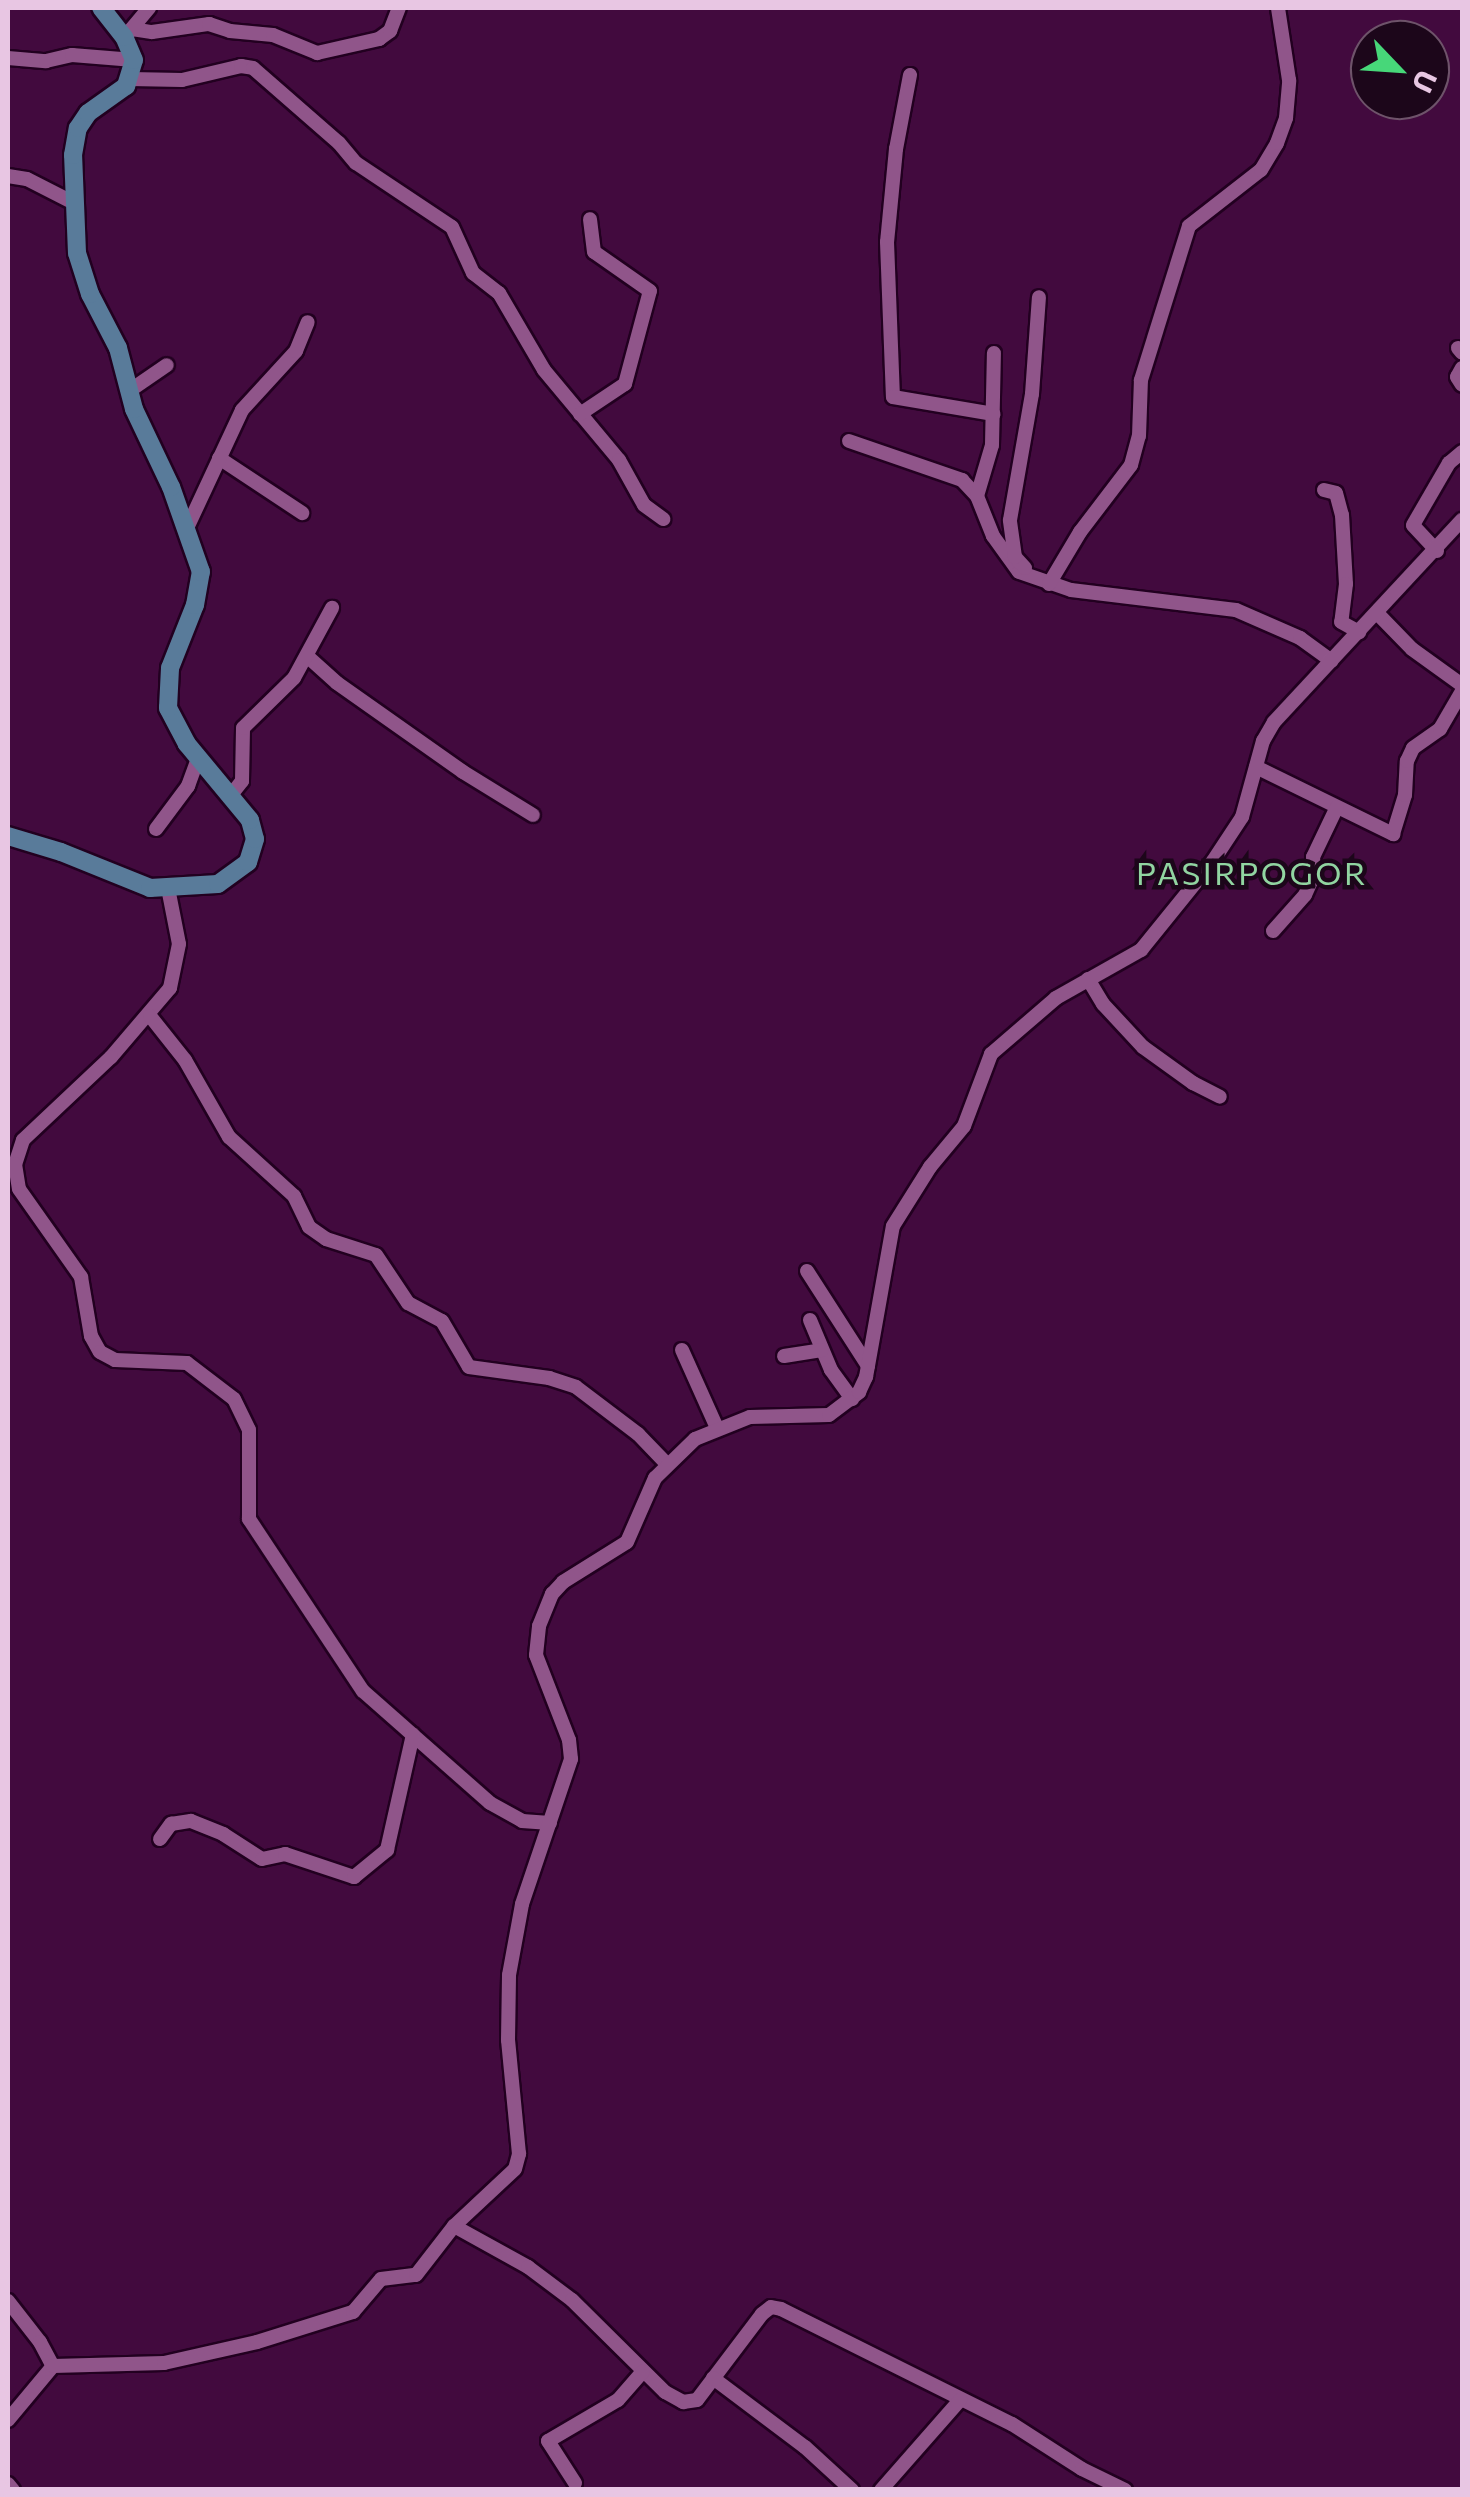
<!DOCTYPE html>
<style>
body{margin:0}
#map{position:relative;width:1470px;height:2497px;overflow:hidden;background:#420a3e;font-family:Commissioner,sans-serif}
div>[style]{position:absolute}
.roads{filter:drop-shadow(2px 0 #220020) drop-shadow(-2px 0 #220020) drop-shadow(0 2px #220020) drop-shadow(0 -2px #220020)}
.minor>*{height:14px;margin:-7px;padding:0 7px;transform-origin:7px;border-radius:7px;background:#90558a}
.major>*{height:18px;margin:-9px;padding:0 9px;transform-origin:9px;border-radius:9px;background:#597b9a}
span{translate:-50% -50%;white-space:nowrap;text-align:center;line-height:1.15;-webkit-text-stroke:9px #1c061a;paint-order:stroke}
.quarter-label{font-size:32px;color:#91d5a1;letter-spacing:2.5px}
.frame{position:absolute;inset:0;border:10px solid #e8c6e3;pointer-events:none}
.north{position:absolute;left:1350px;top:20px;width:100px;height:100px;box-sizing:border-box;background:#1c061a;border:2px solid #6e536a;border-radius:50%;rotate:115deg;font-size:28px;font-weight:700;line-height:40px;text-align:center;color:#e8c6e3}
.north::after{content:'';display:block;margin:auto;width:35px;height:45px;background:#47d779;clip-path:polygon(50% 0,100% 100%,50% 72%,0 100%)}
</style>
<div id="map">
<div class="roads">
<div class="minor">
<i style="left:132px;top:29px;width:20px;rotate:9deg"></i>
<i style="left:152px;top:32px;width:58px;rotate:-8deg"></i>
<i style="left:209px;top:24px;width:22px;rotate:18deg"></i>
<i style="left:230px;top:31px;width:43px;rotate:5.3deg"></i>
<i style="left:273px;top:35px;width:48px;rotate:22.2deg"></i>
<i style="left:317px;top:53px;width:64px;rotate:-12.7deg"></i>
<i style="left:379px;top:39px;width:14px;rotate:-36deg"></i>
<i style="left:390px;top:31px;width:25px;rotate:-69deg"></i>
<i style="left:128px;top:33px;width:33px;rotate:-50deg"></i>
<i style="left:8px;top:58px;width:38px;rotate:5deg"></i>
<i style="left:46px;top:61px;width:27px;rotate:-13deg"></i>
<i style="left:72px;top:55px;width:62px;rotate:4.6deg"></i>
<i style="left:910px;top:75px;width:75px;rotate:100.7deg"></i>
<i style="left:896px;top:149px;width:93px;rotate:95.5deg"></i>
<i style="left:887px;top:242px;width:155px;rotate:87.8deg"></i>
<i style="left:893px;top:397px;width:102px;rotate:9.6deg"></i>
<i style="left:130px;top:79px;width:52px;rotate:1.1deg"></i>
<i style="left:182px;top:80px;width:61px;rotate:-13.3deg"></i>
<i style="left:241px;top:66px;width:12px;rotate:9deg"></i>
<i style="left:253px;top:68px;width:114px;rotate:41.1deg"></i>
<i style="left:339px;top:143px;width:26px;rotate:50deg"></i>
<i style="left:356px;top:163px;width:115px;rotate:33.7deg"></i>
<i style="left:452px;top:227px;width:51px;rotate:65.5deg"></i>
<i style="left:473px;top:273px;width:33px;rotate:38deg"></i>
<i style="left:499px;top:293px;width:89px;rotate:59.7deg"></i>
<i style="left:544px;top:370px;width:117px;rotate:50.2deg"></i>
<i style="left:619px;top:460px;width:51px;rotate:60.9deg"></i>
<i style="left:644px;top:505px;width:24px;rotate:36deg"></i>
<i style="left:8px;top:176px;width:19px;rotate:9deg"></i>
<i style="left:27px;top:179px;width:55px;rotate:27deg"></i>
<i style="left:1458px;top:348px;width:6px;rotate:51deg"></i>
<i style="left:1462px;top:368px;width:10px;rotate:119deg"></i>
<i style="left:1457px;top:377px;width:9px;rotate:58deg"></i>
<i style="left:132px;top:389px;width:42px;rotate:-34.4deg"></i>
<i style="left:580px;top:414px;width:54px;rotate:-33.7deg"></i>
<i style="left:625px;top:384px;width:96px;rotate:-75deg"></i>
<i style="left:650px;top:291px;width:68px;rotate:-145.1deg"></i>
<i style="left:594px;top:252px;width:33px;rotate:-97deg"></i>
<i style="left:849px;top:441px;width:120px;rotate:19deg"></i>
<i style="left:962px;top:480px;width:22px;rotate:47deg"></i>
<i style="left:977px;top:496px;width:43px;rotate:68.2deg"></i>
<i style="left:993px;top:536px;width:44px;rotate:54.2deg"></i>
<i style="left:1019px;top:572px;width:55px;rotate:19.1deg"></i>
<i style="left:1071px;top:590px;width:166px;rotate:6.9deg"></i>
<i style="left:1236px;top:610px;width:70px;rotate:23.6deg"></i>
<i style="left:1300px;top:638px;width:39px;rotate:36deg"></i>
<i style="left:219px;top:458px;width:100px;rotate:33.5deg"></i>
<i style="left:1324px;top:490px;width:12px;rotate:14deg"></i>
<i style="left:1336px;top:493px;width:23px;rotate:75deg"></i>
<i style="left:1342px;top:515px;width:69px;rotate:86.7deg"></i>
<i style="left:1346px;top:584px;width:38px;rotate:97deg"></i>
<i style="left:1341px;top:622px;width:21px;rotate:29deg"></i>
<i style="left:977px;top:496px;width:53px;rotate:-73.6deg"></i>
<i style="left:992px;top:445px;width:92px;rotate:-88.8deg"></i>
<i style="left:187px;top:528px;width:130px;rotate:-65deg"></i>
<i style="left:242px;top:410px;width:80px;rotate:-47.5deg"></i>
<i style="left:296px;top:351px;width:31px;rotate:-68deg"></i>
<i style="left:1437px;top:551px;width:35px;rotate:-133deg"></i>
<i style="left:1413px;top:525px;width:72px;rotate:-59.9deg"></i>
<i style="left:1449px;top:463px;width:17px;rotate:-40deg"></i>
<i style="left:1025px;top:568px;width:15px;rotate:-132deg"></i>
<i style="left:1015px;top:557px;width:37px;rotate:-98deg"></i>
<i style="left:1010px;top:520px;width:128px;rotate:-80.1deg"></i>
<i style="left:1032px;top:394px;width:97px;rotate:-85.9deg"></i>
<i style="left:1049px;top:584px;width:61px;rotate:-59.2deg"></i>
<i style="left:1080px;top:532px;width:84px;rotate:-52.7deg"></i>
<i style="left:1131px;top:465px;width:30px;rotate:-75deg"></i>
<i style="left:1139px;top:436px;width:56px;rotate:-88deg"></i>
<i style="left:1141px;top:380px;width:161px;rotate:-72.7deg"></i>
<i style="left:1189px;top:226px;width:91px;rotate:-37.9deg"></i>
<i style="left:1261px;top:170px;width:31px;rotate:-59deg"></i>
<i style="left:1277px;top:143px;width:27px;rotate:-70deg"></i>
<i style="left:1286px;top:118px;width:38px;rotate:-85deg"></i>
<i style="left:1289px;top:80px;width:73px;rotate:-98.7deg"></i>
<i style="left:1377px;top:613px;width:50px;rotate:45.8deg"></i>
<i style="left:1412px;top:649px;width:62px;rotate:35.8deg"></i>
<i style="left:307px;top:656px;width:40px;rotate:42deg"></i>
<i style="left:337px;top:683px;width:154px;rotate:35.2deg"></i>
<i style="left:463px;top:772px;width:82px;rotate:31.6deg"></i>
<i style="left:1256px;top:767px;width:153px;rotate:26.1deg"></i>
<i style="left:1393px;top:834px;width:41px;rotate:-72.9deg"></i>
<i style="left:1405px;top:795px;width:34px;rotate:-87deg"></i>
<i style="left:1407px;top:761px;width:14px;rotate:-65deg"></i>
<i style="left:1413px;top:748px;width:33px;rotate:-35deg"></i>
<i style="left:1440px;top:729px;width:44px;rotate:-59.9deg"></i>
<i style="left:231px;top:795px;width:18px;rotate:-52deg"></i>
<i style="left:242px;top:781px;width:53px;rotate:-88.9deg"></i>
<i style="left:243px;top:728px;width:71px;rotate:-44.4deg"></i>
<i style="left:294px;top:678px;width:80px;rotate:-61.5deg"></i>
<i style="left:156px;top:829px;width:54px;rotate:-53.3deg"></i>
<i style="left:188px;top:786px;width:30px;rotate:-70deg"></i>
<i style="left:168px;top:888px;width:57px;rotate:78.9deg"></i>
<i style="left:179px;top:944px;width:45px;rotate:101.6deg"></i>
<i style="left:170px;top:988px;width:91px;rotate:130.5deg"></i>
<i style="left:111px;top:1057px;width:121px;rotate:136.7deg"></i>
<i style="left:23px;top:1140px;width:25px;rotate:108deg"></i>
<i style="left:15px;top:1164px;width:25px;rotate:81deg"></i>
<i style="left:19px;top:1189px;width:108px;rotate:54.8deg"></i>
<i style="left:81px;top:1277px;width:60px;rotate:80.4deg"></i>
<i style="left:91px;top:1336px;width:18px;rotate:61deg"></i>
<i style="left:100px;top:1352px;width:17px;rotate:28deg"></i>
<i style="left:115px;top:1360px;width:72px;rotate:2.4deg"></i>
<i style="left:187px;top:1363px;width:59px;rotate:37.5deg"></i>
<i style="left:234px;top:1399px;width:34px;rotate:64deg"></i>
<i style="left:249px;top:1430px;width:89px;rotate:90deg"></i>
<i style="left:249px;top:1519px;width:206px;rotate:56.5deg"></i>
<i style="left:363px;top:1691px;width:169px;rotate:41.4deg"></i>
<i style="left:490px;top:1803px;width:37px;rotate:29deg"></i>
<i style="left:522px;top:1821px;width:28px;rotate:4deg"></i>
<i style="left:1273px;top:931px;width:48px;rotate:-48.4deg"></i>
<i style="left:1305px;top:895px;width:22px;rotate:-66deg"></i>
<i style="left:1314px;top:875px;width:18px;rotate:-93deg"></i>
<i style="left:1313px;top:857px;width:55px;rotate:-64.4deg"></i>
<i style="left:1088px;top:979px;width:29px;rotate:59deg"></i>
<i style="left:1103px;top:1004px;width:59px;rotate:47.1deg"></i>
<i style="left:1143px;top:1047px;width:62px;rotate:35.8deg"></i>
<i style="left:1193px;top:1083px;width:30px;rotate:27deg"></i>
<i style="left:150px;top:1016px;width:56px;rotate:51.5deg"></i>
<i style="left:185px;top:1060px;width:89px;rotate:60.3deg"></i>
<i style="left:229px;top:1137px;width:88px;rotate:42.2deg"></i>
<i style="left:294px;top:1196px;width:34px;rotate:64deg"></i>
<i style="left:309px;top:1227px;width:21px;rotate:35deg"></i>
<i style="left:326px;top:1239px;width:52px;rotate:17.7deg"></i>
<i style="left:376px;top:1255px;width:58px;rotate:56.3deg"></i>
<i style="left:408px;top:1303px;width:38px;rotate:28deg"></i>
<i style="left:442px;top:1321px;width:53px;rotate:59.6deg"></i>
<i style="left:469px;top:1367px;width:81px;rotate:7.8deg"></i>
<i style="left:549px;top:1378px;width:28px;rotate:18deg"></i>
<i style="left:576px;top:1387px;width:78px;rotate:37.2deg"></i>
<i style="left:638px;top:1434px;width:40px;rotate:46deg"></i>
<i style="left:807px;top:1271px;width:113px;rotate:57.3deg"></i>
<i style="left:810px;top:1320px;width:54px;rotate:67.2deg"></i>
<i style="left:831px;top:1370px;width:36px;rotate:54deg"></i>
<i style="left:682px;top:1350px;width:85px;rotate:65.8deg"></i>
<i style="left:784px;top:1356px;width:38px;rotate:-9deg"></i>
<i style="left:160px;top:1839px;width:19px;rotate:-54deg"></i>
<i style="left:171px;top:1824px;width:20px;rotate:-9deg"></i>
<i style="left:191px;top:1821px;width:35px;rotate:22deg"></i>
<i style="left:223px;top:1834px;width:46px;rotate:32.7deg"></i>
<i style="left:262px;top:1859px;width:24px;rotate:-12deg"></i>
<i style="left:285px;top:1854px;width:73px;rotate:18.4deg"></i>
<i style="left:354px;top:1877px;width:43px;rotate:-39.3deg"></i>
<i style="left:387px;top:1850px;width:118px;rotate:-77.3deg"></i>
<i style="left:454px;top:2226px;width:85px;rotate:29deg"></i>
<i style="left:528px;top:2267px;width:55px;rotate:36.9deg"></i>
<i style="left:572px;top:2300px;width:131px;rotate:44.7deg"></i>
<i style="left:665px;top:2392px;width:21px;rotate:29deg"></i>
<i style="left:683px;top:2402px;width:14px;rotate:-8deg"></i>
<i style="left:697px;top:2400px;width:108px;rotate:-52.9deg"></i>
<i style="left:762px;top:2314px;width:11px;rotate:-38deg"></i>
<i style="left:771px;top:2307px;width:10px;rotate:11deg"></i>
<i style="left:781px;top:2309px;width:258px;rotate:26.5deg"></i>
<i style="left:1012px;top:2424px;width:83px;rotate:32.7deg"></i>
<i style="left:1082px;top:2469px;width:48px;rotate:26deg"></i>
<i style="left:8px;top:2301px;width:52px;rotate:52deg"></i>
<i style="left:40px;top:2342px;width:27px;rotate:62deg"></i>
<i style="left:713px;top:2378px;width:115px;rotate:36.9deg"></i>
<i style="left:805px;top:2447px;width:64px;rotate:42.5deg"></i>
<i style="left:8px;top:2420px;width:70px;rotate:-50.2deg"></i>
<i style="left:53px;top:2366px;width:111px;rotate:-1.5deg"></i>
<i style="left:164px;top:2363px;width:95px;rotate:-12.7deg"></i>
<i style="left:257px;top:2342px;width:101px;rotate:-17.4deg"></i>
<i style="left:353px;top:2312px;width:43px;rotate:-49.7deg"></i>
<i style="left:381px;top:2279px;width:35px;rotate:-7deg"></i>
<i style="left:416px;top:2275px;width:62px;rotate:-52.2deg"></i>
<i style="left:454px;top:2226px;width:83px;rotate:-43.1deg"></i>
<i style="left:515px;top:2169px;width:16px;rotate:-75deg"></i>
<i style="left:519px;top:2154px;width:115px;rotate:-95.5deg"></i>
<i style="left:508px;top:2040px;width:65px;rotate:-89.1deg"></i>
<i style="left:509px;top:1975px;width:72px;rotate:-79.6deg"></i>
<i style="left:522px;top:1904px;width:153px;rotate:-71.3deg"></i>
<i style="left:571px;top:1759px;width:19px;rotate:-96deg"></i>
<i style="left:569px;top:1740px;width:91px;rotate:-111.2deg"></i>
<i style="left:536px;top:1655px;width:29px;rotate:-84deg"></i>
<i style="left:539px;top:1626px;width:35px;rotate:-68deg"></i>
<i style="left:552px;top:1594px;width:16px;rotate:-47deg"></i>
<i style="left:563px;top:1582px;width:75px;rotate:-32deg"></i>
<i style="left:627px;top:1542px;width:70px;rotate:-66.4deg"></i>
<i style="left:655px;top:1478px;width:56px;rotate:-44.3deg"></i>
<i style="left:695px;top:1439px;width:59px;rotate:-21.8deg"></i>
<i style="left:750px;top:1417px;width:79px;rotate:-1.5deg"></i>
<i style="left:829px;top:1415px;width:38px;rotate:-37deg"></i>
<i style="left:859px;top:1392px;width:17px;rotate:-65deg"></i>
<i style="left:866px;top:1377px;width:153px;rotate:-79.9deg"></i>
<i style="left:893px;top:1226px;width:70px;rotate:-57.9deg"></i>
<i style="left:930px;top:1167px;width:53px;rotate:-50.3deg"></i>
<i style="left:964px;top:1126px;width:77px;rotate:-69.4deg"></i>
<i style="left:991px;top:1054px;width:86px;rotate:-40.7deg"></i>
<i style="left:1056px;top:998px;width:98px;rotate:-29.5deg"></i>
<i style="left:1141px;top:950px;width:114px;rotate:-51deg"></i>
<i style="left:1213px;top:861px;width:53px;rotate:-56.6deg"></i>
<i style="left:1242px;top:817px;width:79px;rotate:-74.6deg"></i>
<i style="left:1263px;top:741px;width:22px;rotate:-60deg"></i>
<i style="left:1274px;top:722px;width:276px;rotate:-47.1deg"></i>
<i style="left:575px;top:2483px;width:50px;rotate:-122.7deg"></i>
<i style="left:548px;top:2441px;width:81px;rotate:-30.4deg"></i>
<i style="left:618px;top:2400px;width:38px;rotate:-49deg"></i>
<i style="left:8px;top:2484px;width:8px;rotate:50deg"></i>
<i style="left:881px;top:2490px;width:120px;rotate:-48.7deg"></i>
</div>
<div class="major">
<i style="left:8px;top:836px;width:55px;rotate:16.8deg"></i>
<i style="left:61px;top:852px;width:96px;rotate:22deg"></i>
<i style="left:150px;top:888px;width:68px;rotate:-3.4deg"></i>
<i style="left:218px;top:884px;width:37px;rotate:-36deg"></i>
<i style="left:248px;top:862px;width:24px;rotate:-73deg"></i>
<i style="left:255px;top:839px;width:20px;rotate:-105deg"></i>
<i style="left:250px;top:820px;width:99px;rotate:-129.7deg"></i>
<i style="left:187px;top:744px;width:41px;rotate:-117.8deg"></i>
<i style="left:168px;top:708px;width:40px;rotate:-87.1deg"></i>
<i style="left:170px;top:668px;width:68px;rotate:-68.4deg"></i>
<i style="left:195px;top:605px;width:34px;rotate:-80deg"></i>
<i style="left:201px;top:572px;width:90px;rotate:-109.4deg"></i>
<i style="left:171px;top:487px;width:86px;rotate:-115.4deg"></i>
<i style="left:134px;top:409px;width:63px;rotate:-104.7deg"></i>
<i style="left:118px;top:348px;width:61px;rotate:-117.4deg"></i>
<i style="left:90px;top:294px;width:43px;rotate:-107.6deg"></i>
<i style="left:77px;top:253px;width:98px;rotate:-92.3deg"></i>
<i style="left:73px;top:155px;width:27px;rotate:-80deg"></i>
<i style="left:78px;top:128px;width:18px;rotate:-56deg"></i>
<i style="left:88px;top:113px;width:47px;rotate:-35.4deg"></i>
<i style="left:126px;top:86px;width:27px;rotate:-73deg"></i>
<i style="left:134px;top:60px;width:25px;rotate:-113deg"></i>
<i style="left:124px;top:37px;width:37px;rotate:-128deg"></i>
</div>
</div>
<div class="quarter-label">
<span style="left:1252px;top:872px">PASIRPOGOR</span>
</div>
<div class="frame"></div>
<div class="north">U</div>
</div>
